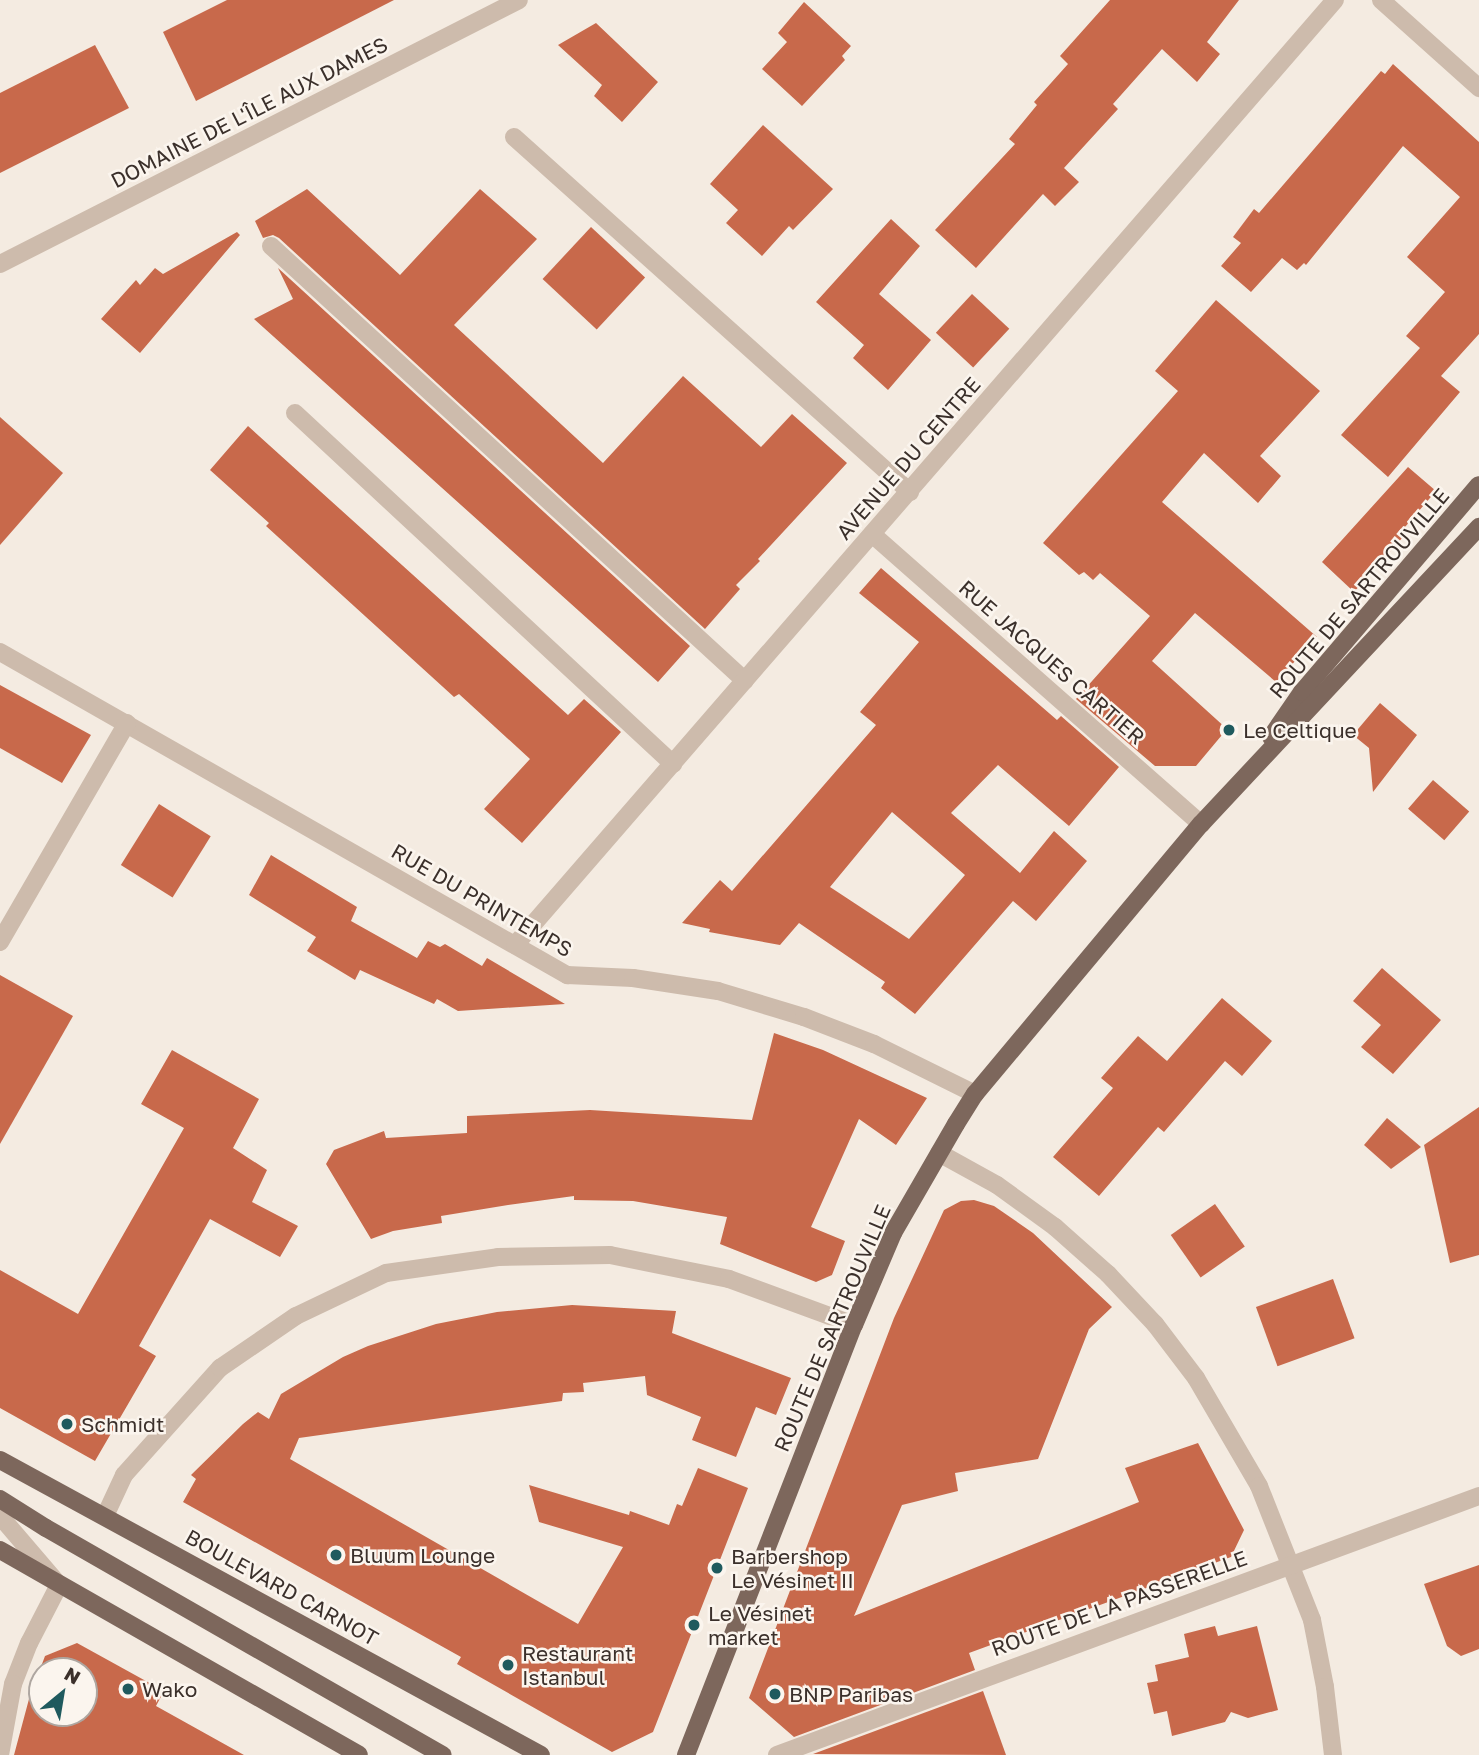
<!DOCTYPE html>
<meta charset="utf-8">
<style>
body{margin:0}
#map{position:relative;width:1479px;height:1755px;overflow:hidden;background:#f4ebe1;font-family:"Golos Text",sans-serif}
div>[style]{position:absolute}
.building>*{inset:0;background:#c8694b;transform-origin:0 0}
.minor>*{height:18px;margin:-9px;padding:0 9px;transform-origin:9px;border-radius:9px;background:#cdbbac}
.major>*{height:18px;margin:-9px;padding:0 9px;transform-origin:9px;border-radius:9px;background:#7d675c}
.dots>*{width:19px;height:19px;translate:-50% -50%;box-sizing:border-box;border:4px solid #fbf5ee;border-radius:50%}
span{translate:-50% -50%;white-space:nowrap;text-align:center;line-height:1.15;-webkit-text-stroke:5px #fbf5ee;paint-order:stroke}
.street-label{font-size:21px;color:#3b302b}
.poi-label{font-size:21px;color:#3b302b}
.left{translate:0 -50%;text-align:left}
.north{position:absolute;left:28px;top:1657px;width:70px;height:70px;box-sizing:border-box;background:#fbf5ee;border:2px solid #aea6a0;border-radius:50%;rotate:30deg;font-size:19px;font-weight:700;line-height:28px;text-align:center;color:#3b302b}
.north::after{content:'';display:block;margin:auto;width:24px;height:32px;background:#1f5a5e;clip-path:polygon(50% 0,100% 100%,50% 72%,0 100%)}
</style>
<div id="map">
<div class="building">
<i style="clip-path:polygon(227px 0,394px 0,196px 101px,163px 32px)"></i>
<i style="clip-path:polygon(1110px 0,1239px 0,1207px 42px,1220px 54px,1197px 82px,1162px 49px,1113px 104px,1118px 109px,1064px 168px,1079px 182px,1055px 206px,1043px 194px,976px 268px,935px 230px,1015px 144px,1009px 139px,1037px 105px,1034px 102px,1068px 64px,1060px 56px)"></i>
<i style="clip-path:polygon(804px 2px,851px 46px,842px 56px,845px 60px,802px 106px,762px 69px,787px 42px,778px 33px)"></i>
<i style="clip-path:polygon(596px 23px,658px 82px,622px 122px,594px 96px,602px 85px,558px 45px)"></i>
<i style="clip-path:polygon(95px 45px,129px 108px,0 173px,0 93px)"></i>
<i style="clip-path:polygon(1393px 64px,1479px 142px,1479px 334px,1441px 376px,1460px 392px,1388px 477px,1341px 435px,1420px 348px,1406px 336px,1445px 292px,1407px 257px,1460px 197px,1403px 146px,1306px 265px,1304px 263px,1297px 270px,1282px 258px,1251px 292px,1221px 266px,1241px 243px,1233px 237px,1254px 209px,1259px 213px,1381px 71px,1385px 74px)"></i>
<i style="clip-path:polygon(763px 125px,833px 189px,793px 230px,789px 226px,762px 256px,726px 223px,738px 210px,710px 184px)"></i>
<i style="clip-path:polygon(307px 189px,400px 275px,480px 189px,537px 239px,454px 325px,603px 463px,683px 376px,761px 447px,792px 414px,847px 463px,758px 559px,760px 561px,736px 585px,740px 589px,705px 629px,279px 238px,273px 235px,263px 238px,255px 221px)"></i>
<i style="clip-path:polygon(891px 219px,920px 246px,879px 294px,931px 340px,888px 390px,853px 358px,864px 345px,816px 302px)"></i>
<i style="left:591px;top:227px;width:74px;height:71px;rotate:43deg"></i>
<i style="clip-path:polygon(237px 232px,240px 235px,140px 353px,101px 319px,136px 280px,140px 285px,155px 268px,163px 274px)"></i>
<i style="clip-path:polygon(278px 268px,690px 646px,658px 682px,254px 319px,293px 299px)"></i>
<i style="left:972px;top:294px;width:51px;height:53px;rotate:43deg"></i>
<i style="clip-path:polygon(1216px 300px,1320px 391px,1260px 456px,1281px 476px,1258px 503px,1204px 453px,1162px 502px,1317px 637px,1276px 682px,1195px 613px,1152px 661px,1227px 729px,1196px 766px,1155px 766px,1076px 699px,1150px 616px,1100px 573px,1093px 580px,1084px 572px,1079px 575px,1043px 543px,1178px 391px,1155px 371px)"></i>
<i style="clip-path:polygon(0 417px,63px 473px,0 545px)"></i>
<i style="clip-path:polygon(248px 426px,568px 715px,584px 699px,621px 732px,522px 843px,484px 809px,530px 759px,459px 694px,454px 697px,266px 526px,269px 523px,210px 470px)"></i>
<i style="clip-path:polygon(1408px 467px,1436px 491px,1399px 534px,1403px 537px,1354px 592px,1322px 562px)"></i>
<i style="clip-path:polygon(evenodd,881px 568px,1057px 720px,1061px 716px,1119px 767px,1069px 826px,998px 765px,951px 813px,1020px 873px,1054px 831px,1087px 861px,1036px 921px,1013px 901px,915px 1014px,881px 988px,885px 982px,799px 923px,780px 945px,709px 932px,710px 929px,682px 923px,720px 880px,732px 891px,876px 725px,860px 712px,919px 642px,859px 593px,881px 568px,892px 812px,965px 875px,909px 939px,830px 887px,892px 812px)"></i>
<i style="clip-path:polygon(0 685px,91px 735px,62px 783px,0 748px)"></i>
<i style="clip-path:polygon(1380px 703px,1417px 735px,1373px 792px,1369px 748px,1353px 735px)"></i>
<i style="left:1433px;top:780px;width:48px;height:38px;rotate:41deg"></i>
<i style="left:159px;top:804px;width:61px;height:72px;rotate:32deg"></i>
<i style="clip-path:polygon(271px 855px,357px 907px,351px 921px,417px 958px,428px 941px,440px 947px,445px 944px,482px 966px,487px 958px,565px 1004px,458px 1011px,437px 999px,434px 1004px,360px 970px,355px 980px,307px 951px,316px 937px,249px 895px)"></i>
<i style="clip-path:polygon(1382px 968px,1441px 1020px,1393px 1074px,1361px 1047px,1381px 1025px,1353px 1001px)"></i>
<i style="clip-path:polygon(0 975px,73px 1016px,0 1144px)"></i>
<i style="clip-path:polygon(1222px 998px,1272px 1041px,1242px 1076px,1225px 1061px,1164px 1132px,1158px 1127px,1099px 1196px,1053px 1157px,1113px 1088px,1101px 1078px,1138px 1036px,1167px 1061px)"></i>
<i style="clip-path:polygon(774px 1033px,823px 1050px,927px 1098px,896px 1145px,859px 1119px,811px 1227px,845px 1241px,832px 1275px,816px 1282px,720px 1244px,727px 1217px,633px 1201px,574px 1200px,574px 1196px,508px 1205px,441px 1216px,442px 1223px,393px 1231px,371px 1239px,326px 1164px,334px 1150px,384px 1131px,386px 1138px,467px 1133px,467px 1116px,590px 1110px,752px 1120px)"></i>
<i style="clip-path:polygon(172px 1050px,259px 1099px,233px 1148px,267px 1170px,252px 1202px,298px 1226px,280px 1257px,210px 1219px,139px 1346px,156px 1356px,95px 1461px,0 1408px,0 1270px,78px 1314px,184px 1128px,141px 1104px)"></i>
<i style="clip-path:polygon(1479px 1107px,1479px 1255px,1450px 1263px,1424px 1145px)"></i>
<i style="clip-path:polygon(1387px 1118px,1421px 1147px,1391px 1169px,1364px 1145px)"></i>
<i style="clip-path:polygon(974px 1200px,994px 1206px,1033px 1233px,1112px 1307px,1089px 1329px,1038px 1459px,955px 1473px,958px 1491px,902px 1505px,854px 1616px,1139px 1502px,1125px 1468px,1198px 1443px,1244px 1530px,1231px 1557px,969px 1653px,975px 1670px,794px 1737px,749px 1698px,894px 1318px,944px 1210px,961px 1201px)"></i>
<i style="left:1215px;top:1204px;width:52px;height:54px;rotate:55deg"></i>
<i style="left:1333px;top:1279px;width:63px;height:82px;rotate:70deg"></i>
<i style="clip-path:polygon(572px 1305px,676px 1311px,672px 1333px,791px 1378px,776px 1415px,756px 1407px,736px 1457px,692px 1440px,701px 1417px,647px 1395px,645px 1376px,583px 1383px,584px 1392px,563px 1393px,562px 1401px,299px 1438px,290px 1459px,578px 1624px,623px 1547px,539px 1522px,529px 1485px,629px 1515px,630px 1511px,669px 1525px,677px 1504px,682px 1506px,698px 1468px,748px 1488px,653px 1732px,612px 1752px,457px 1664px,461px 1657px,183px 1502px,196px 1479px,191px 1475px,243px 1424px,258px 1412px,269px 1419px,281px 1394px,343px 1357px,368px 1346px,436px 1324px,497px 1312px)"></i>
<i style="clip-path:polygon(1479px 1565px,1479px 1649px,1461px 1656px,1447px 1646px,1424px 1584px)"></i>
<i style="clip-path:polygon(1215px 1626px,1218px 1636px,1257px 1626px,1278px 1710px,1248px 1718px,1231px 1712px,1225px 1722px,1172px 1736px,1167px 1711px,1154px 1714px,1147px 1683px,1158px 1681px,1155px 1665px,1189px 1657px,1184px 1634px)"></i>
<i style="clip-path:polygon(evenodd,77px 1643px,164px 1691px,156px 1706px,244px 1755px,14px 1755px,29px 1699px,45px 1656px,77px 1643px,42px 1671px,84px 1671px,84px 1713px,42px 1713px,42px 1671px)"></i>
<i style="clip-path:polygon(983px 1691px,1006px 1755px,813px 1754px)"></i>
</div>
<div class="minor">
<i style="left:1381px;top:0;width:132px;rotate:41.9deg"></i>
<i style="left:514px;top:137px;width:532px;rotate:41.88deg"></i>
<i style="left:271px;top:246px;width:643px;rotate:42.54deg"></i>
<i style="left:0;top:264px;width:582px;rotate:-26.96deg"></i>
<i style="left:295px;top:413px;width:516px;rotate:42.88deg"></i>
<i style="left:872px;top:534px;width:439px;rotate:41.4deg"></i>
<i style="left:0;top:652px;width:653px;rotate:29.67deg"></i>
<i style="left:567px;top:975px;width:66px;rotate:2.6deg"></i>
<i style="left:633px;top:978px;width:86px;rotate:8.7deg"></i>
<i style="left:718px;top:991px;width:90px;rotate:16.8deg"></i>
<i style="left:804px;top:1017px;width:75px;rotate:21.1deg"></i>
<i style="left:874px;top:1044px;width:113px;rotate:26.3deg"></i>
<i style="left:0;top:942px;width:253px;rotate:-59.9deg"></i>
<i style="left:515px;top:945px;width:1251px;rotate:-49.05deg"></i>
<i style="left:939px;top:1153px;width:66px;rotate:28.9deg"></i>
<i style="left:997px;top:1185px;width:72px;rotate:35.9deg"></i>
<i style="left:1055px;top:1227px;width:71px;rotate:41.6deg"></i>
<i style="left:1108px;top:1274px;width:69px;rotate:46.8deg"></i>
<i style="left:1155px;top:1324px;width:68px;rotate:52.8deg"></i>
<i style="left:1196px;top:1378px;width:125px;rotate:59.7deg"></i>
<i style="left:1259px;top:1486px;width:144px;rotate:68.4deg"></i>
<i style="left:1312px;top:1620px;width:68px;rotate:79deg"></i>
<i style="left:1325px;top:1687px;width:68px;rotate:83.3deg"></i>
<i style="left:0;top:1516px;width:91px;rotate:49.5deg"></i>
<i style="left:59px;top:1585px;width:65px;rotate:117.3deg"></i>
<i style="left:29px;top:1643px;width:44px;rotate:111.3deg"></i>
<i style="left:13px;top:1684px;width:72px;rotate:100.4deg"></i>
<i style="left:105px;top:1516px;width:45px;rotate:-65.1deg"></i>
<i style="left:124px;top:1475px;width:144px;rotate:-48.1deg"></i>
<i style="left:220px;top:1368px;width:92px;rotate:-34.4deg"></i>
<i style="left:296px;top:1316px;width:100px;rotate:-25.5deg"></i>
<i style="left:386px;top:1273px;width:113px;rotate:-8.1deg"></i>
<i style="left:498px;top:1257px;width:112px;rotate:-1deg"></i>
<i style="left:610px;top:1255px;width:121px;rotate:11.4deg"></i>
<i style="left:729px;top:1279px;width:133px;rotate:20.2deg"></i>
<i style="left:777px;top:1755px;width:748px;rotate:-20.25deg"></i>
</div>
<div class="major">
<i style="left:1271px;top:737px;width:55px;rotate:-55.4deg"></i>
<i style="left:1302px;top:692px;width:272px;rotate:-49.5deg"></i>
<i style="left:0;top:1460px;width:616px;rotate:28.6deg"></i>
<i style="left:0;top:1499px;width:54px;rotate:32.2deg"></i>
<i style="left:46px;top:1528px;width:457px;rotate:29.8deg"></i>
<i style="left:0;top:1550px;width:413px;rotate:29.7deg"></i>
<i style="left:686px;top:1755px;width:462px;rotate:-68.7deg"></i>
<i style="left:854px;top:1325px;width:100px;rotate:-67deg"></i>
<i style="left:893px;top:1233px;width:126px;rotate:-60deg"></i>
<i style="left:956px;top:1124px;width:36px;rotate:-58deg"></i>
<i style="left:975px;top:1094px;width:352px;rotate:-50.1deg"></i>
<i style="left:1201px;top:824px;width:407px;rotate:-46.9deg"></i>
</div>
<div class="dots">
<i style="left:1229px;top:730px;background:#1f5a5e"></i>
<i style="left:67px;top:1424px;background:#1f5a5e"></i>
<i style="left:336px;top:1555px;background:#1f5a5e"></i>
<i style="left:717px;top:1568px;background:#1f5a5e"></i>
<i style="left:694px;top:1625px;background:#1f5a5e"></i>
<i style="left:508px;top:1665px;background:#1f5a5e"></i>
<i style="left:128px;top:1689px;background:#1f5a5e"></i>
<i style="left:775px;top:1694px;background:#1f5a5e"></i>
</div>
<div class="street-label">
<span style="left:249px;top:112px;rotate:-27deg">DOMAINE DE L'ÎLE AUX DAMES</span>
<span style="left:908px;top:458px;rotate:-49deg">AVENUE DU CENTRE</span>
<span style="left:1359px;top:593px;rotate:-50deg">ROUTE DE SARTROUVILLE</span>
<span style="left:1052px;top:662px;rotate:41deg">RUE JACQUES CARTIER</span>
<span style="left:482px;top:900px;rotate:30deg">RUE DU PRINTEMPS</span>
<span style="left:832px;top:1328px;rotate:-67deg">ROUTE DE SARTROUVILLE</span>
<span style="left:282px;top:1587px;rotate:29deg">BOULEVARD CARNOT</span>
<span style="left:1119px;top:1603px;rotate:-20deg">ROUTE DE LA PASSERELLE</span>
</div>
<div class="poi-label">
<span class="left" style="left:1243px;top:730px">Le Celtique</span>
<span class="left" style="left:81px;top:1424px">Schmidt</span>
<span class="left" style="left:350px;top:1555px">Bluum Lounge</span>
<span class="left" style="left:731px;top:1568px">Barbershop<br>Le Vésinet II</span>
<span class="left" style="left:708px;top:1625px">Le Vésinet<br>market</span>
<span class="left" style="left:522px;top:1665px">Restaurant<br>Istanbul</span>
<span class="left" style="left:142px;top:1689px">Wako</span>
<span class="left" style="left:789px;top:1694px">BNP Paribas</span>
</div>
<div class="north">N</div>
</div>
